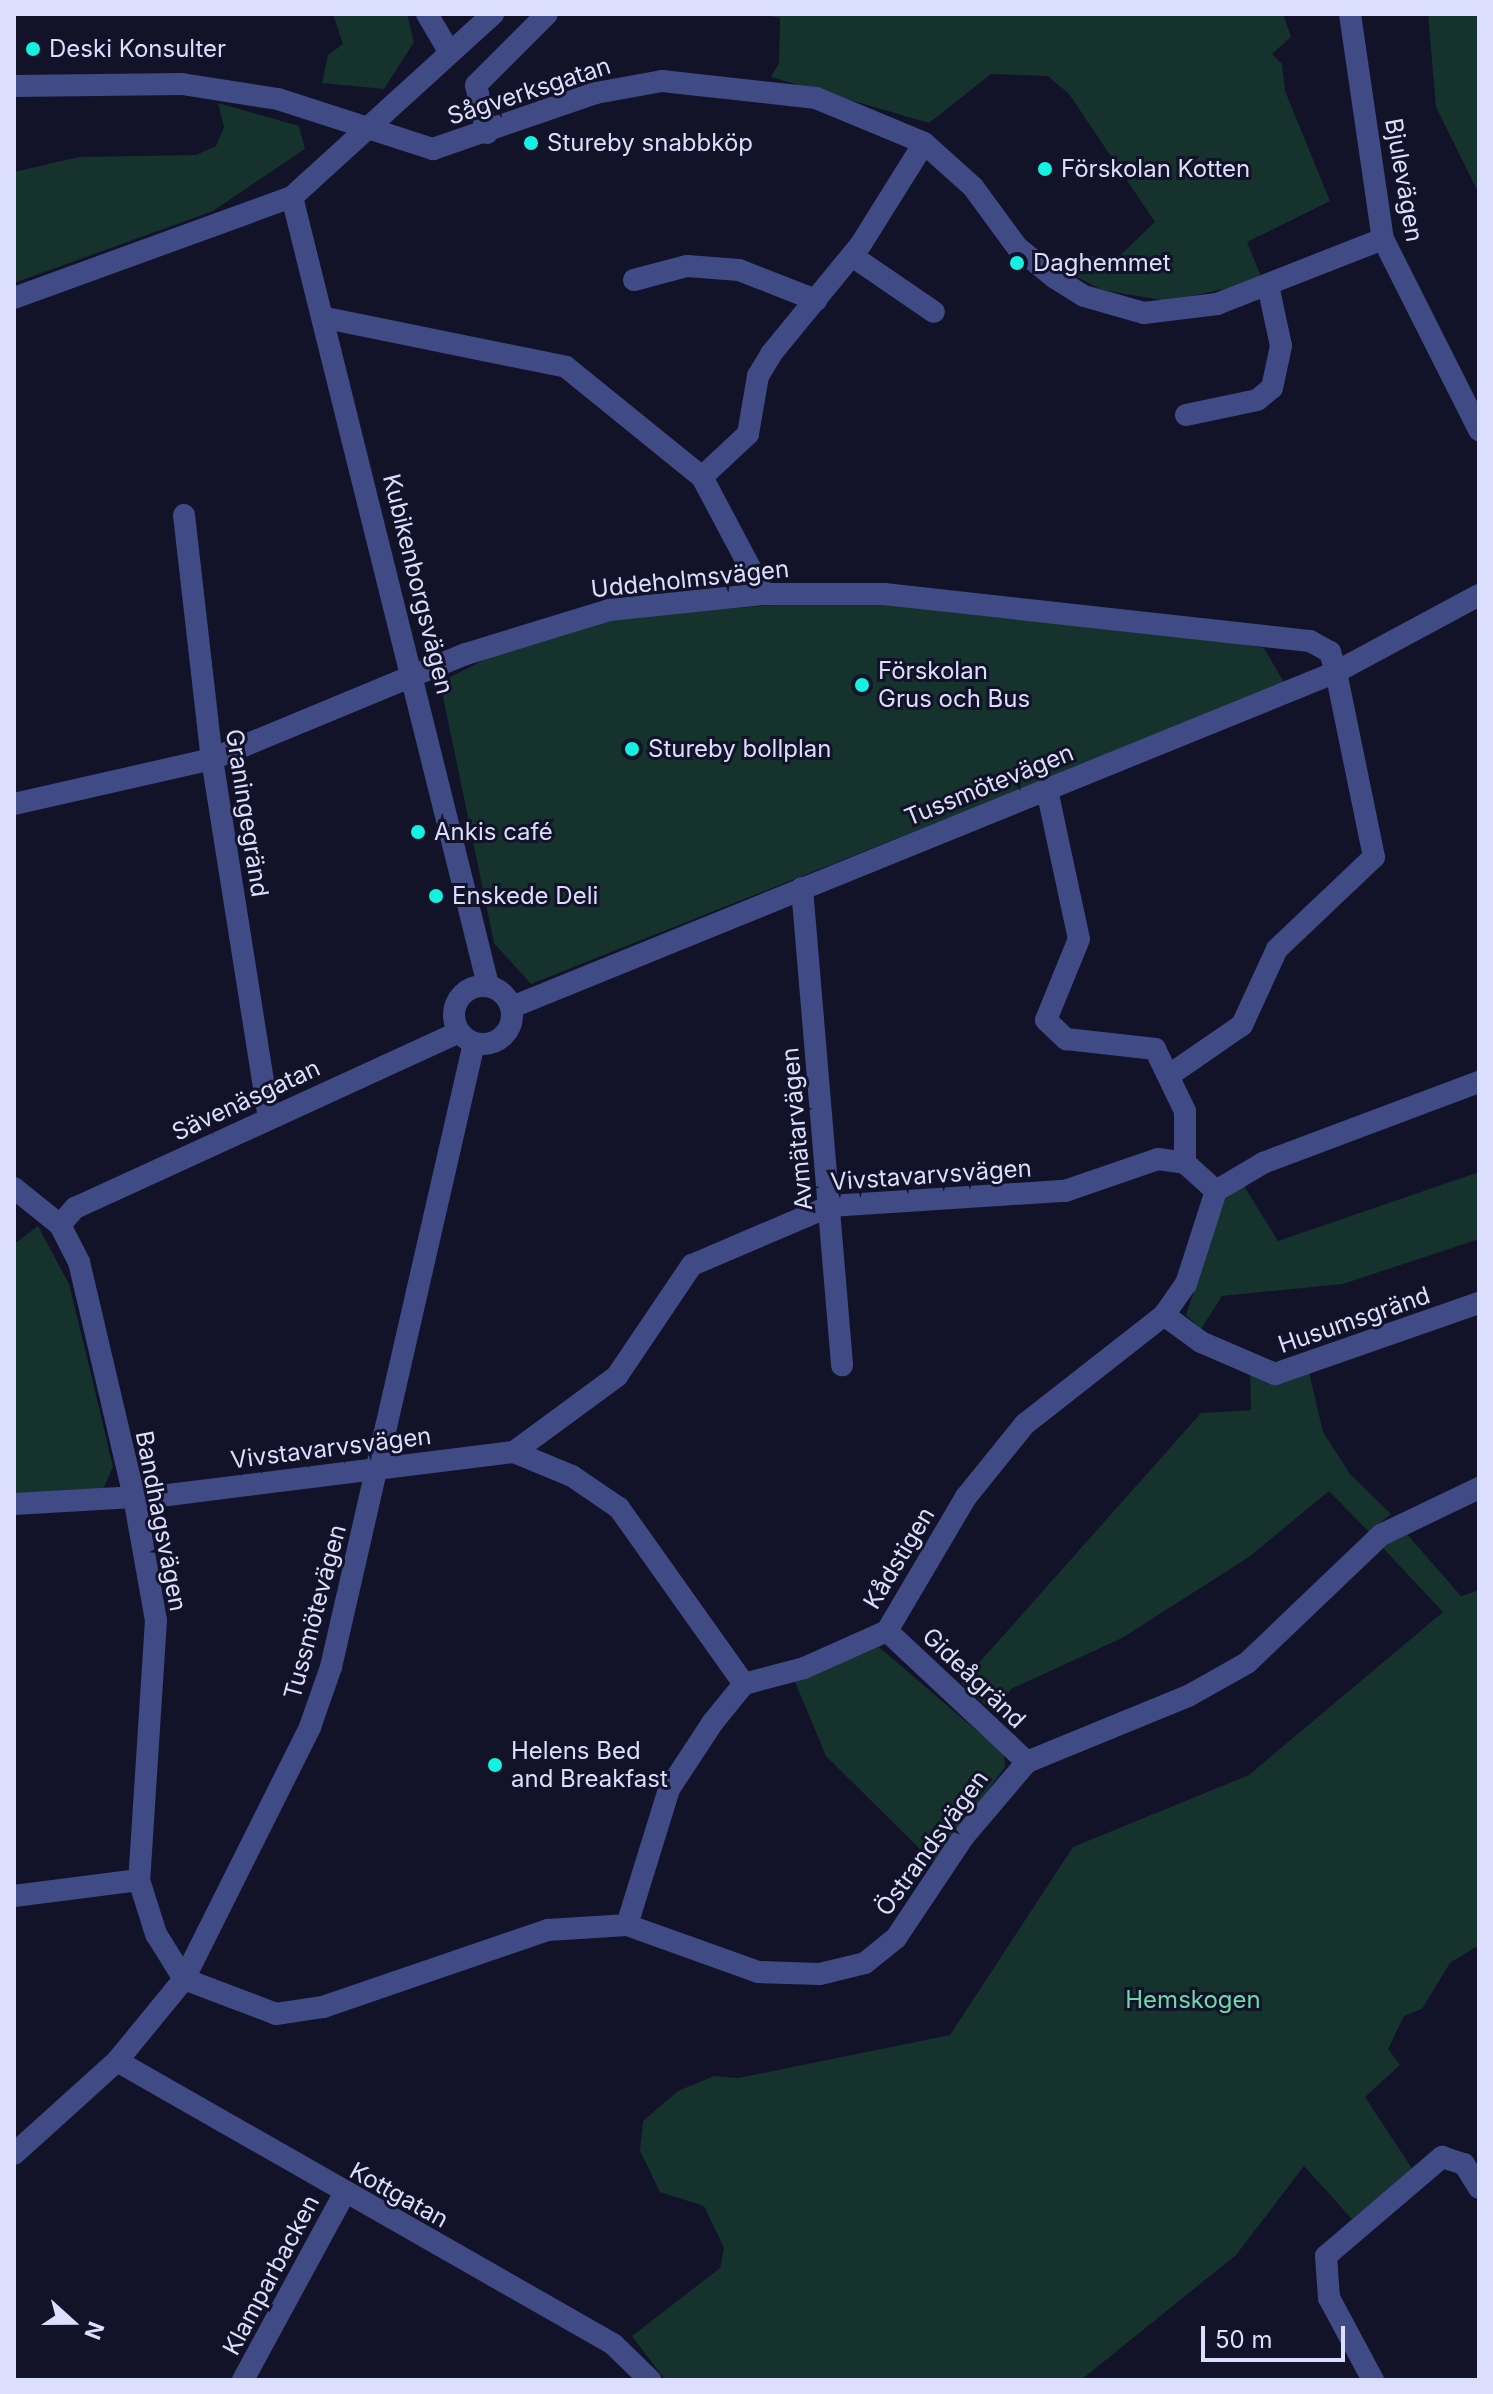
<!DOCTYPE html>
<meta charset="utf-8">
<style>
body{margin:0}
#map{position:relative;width:1493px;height:2394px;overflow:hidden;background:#121229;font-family:Inter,sans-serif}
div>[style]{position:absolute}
.green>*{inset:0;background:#15322c}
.minor>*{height:22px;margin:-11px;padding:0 11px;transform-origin:11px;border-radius:11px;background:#404a85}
.minor>.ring{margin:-11px;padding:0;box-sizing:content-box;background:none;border:22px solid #404a85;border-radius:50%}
.dots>*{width:22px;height:22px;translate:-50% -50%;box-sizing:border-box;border:4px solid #121229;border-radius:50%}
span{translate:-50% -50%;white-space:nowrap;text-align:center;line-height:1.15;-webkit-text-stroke:6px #121229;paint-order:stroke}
.poi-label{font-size:24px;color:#dcdefd}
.left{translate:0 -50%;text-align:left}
.street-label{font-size:24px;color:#dcdefd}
.park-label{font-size:24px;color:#6bdaaa}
.frame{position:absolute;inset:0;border:16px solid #dcdefd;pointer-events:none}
.north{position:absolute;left:32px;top:2282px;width:80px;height:80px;-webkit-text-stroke:6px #121229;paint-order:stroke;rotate:111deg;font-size:22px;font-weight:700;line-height:32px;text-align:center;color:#dcdefd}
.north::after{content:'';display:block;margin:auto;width:28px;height:36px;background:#dcdefd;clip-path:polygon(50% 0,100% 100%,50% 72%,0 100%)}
.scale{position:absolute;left:1201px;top:2326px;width:144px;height:36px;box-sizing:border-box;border:4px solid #dcdefd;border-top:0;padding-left:10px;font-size:24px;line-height:28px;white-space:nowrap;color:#dcdefd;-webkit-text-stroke:6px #121229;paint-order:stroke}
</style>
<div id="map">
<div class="green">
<i style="clip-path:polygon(333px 14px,407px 14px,414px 42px,384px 89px,322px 83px,328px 55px,343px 44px)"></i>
<i style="clip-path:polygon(760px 14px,1283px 14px,1291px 37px,1272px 54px,1282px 64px,1285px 91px,1330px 201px,1247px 242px,1263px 281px,1167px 301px,1102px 290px,1060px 268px,1064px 263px,1078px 272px,1092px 256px,1113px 262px,1155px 222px,1069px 94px,1048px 76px,991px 74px,929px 123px,771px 77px,779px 63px,780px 18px)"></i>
<i style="clip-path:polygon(1428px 14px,1479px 14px,1479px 194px,1436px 107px)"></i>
<i style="clip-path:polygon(218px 103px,299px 126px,305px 149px,213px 211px,14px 283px,14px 172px,79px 157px,196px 155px,216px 146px,224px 127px)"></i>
<i style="clip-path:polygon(796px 603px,890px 605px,1238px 644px,1264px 648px,1285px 684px,531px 984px,494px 943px,440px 682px,506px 649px,609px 619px)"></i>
<i style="clip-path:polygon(1479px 1172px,1479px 1239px,1343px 1284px,1222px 1296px,1201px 1329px,1186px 1315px,1224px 1200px,1244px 1186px,1278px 1241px)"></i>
<i style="clip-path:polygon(38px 1226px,69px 1284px,92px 1378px,113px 1467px,103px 1489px,14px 1495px,14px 1244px)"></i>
<i style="clip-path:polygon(1250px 1370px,1309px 1372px,1323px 1432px,1350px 1474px,1391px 1514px,1369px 1532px,1329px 1491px,1249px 1557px,1122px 1638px,1011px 1689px,995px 1714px,961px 1683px,1201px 1413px,1251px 1410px)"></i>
<i style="clip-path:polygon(1405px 1532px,1461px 1596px,1479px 1590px,1479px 1945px,1450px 1963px,1422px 2009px,1404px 2016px,1388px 2049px,1400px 2065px,1365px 2097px,1413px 2170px,1352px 2219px,1304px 2166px,1236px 2255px,1081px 2380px,665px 2380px,632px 2336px,720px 2268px,724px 2248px,704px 2206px,660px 2192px,640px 2151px,643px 2121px,678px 2091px,714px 2076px,738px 2078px,950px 2035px,1073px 1847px,1249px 1775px,1443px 1612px,1382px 1547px)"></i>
<i style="clip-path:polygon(879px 1647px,1004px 1754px,1005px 1767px,935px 1864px,826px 1756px,795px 1682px)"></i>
</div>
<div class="minor">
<i style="left:427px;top:14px;width:45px;rotate:59.5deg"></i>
<i style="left:1350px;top:14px;width:227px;rotate:81.7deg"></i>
<i style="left:1383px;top:239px;width:214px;rotate:63.3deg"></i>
<i style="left:14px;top:86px;width:168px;rotate:-0.7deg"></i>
<i style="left:182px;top:84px;width:97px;rotate:8.9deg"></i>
<i style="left:278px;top:99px;width:163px;rotate:17.9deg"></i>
<i style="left:433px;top:149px;width:172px;rotate:-19deg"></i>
<i style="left:596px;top:93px;width:67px;rotate:-10.3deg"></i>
<i style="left:662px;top:81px;width:155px;rotate:6.3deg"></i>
<i style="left:816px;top:98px;width:117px;rotate:22.6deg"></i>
<i style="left:924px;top:143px;width:66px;rotate:41.9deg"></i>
<i style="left:973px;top:187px;width:74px;rotate:53.7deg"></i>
<i style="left:1017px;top:247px;width:49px;rotate:39.2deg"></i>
<i style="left:1055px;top:278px;width:34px;rotate:32deg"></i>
<i style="left:1084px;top:296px;width:62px;rotate:15.8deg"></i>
<i style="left:1144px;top:313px;width:74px;rotate:-7deg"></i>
<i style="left:1217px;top:304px;width:178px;rotate:-21.4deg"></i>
<i style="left:487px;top:133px;width:49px;rotate:-102.9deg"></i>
<i style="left:476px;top:85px;width:100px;rotate:-45deg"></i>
<i style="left:292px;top:197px;width:812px;rotate:76.03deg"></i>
<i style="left:852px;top:256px;width:99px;rotate:34.3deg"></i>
<i style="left:634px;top:280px;width:55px;rotate:-14.8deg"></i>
<i style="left:687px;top:266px;width:52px;rotate:4.4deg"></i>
<i style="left:739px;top:270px;width:83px;rotate:21.3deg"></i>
<i style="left:14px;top:298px;width:296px;rotate:-20deg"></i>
<i style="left:292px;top:197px;width:272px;rotate:-42.3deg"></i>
<i style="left:326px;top:318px;width:245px;rotate:11.5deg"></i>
<i style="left:566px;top:367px;width:175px;rotate:39deg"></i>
<i style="left:702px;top:477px;width:132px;rotate:62.1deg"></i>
<i style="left:1186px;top:415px;width:73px;rotate:-11.9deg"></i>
<i style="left:1257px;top:400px;width:19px;rotate:-39deg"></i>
<i style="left:1272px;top:388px;width:43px;rotate:-77.9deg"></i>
<i style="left:1281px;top:346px;width:62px;rotate:-102deg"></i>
<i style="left:702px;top:477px;width:63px;rotate:-43.1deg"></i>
<i style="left:748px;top:434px;width:59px;rotate:-80.2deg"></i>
<i style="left:758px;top:376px;width:26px;rotate:-59deg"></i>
<i style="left:771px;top:354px;width:142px;rotate:-50.7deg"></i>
<i style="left:861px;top:244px;width:119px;rotate:-58deg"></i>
<i style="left:184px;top:515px;width:246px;rotate:83.5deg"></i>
<i style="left:212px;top:759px;width:363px;rotate:81deg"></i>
<i style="left:1047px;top:790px;width:152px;rotate:77.9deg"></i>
<i style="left:1079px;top:939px;width:87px;rotate:112.2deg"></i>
<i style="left:1046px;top:1020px;width:28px;rotate:44deg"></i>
<i style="left:1066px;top:1039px;width:90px;rotate:6.4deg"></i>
<i style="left:1155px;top:1049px;width:69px;rotate:64.2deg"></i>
<i style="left:1185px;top:1111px;width:52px;rotate:90deg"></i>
<i style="left:14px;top:804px;width:203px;rotate:-12.8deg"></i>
<i style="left:212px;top:759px;width:275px;rotate:-22.5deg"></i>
<i style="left:466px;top:654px;width:150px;rotate:-17.1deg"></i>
<i style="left:609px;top:610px;width:156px;rotate:-5.9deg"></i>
<i style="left:764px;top:594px;width:120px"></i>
<i style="left:884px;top:594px;width:429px;rotate:6.3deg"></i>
<i style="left:1310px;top:641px;width:23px;rotate:29deg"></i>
<i style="left:1330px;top:652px;width:21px;rotate:73deg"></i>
<i style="left:1336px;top:672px;width:189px;rotate:78.4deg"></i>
<i style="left:1374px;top:857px;width:134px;rotate:136.5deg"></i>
<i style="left:1277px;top:949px;width:84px;rotate:114.7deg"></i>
<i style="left:1242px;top:1025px;width:86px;rotate:145.4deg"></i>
<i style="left:802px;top:888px;width:479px;rotate:85.2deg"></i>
<i class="ring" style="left:454px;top:986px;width:36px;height:36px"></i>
<i style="left:512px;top:1007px;width:889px;rotate:-22.12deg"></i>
<i style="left:1336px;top:672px;width:162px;rotate:-28.3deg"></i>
<i style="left:14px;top:1188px;width:59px;rotate:38.8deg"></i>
<i style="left:60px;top:1225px;width:42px;rotate:62.8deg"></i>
<i style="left:79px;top:1262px;width:241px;rotate:76.8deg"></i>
<i style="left:134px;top:1497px;width:125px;rotate:79.9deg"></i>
<i style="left:156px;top:1620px;width:261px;rotate:93.7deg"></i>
<i style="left:139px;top:1880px;width:57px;rotate:72.5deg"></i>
<i style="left:156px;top:1934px;width:53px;rotate:58.1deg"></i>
<i style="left:60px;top:1225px;width:23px;rotate:-49deg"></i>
<i style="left:75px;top:1208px;width:422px;rotate:-24.6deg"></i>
<i style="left:1164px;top:1315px;width:46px;rotate:36.1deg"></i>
<i style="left:1201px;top:1342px;width:81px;rotate:23.4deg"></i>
<i style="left:1275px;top:1374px;width:216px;rotate:-19.2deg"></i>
<i style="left:514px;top:1452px;width:63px;rotate:22.5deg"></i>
<i style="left:572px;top:1476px;width:57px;rotate:34.2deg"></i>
<i style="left:619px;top:1508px;width:216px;rotate:54.6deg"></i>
<i style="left:14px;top:1504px;width:154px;rotate:-3.3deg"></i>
<i style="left:168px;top:1495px;width:349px;rotate:-7.1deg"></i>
<i style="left:514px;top:1452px;width:128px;rotate:-36.4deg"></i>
<i style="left:617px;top:1376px;width:134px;rotate:-56deg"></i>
<i style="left:692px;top:1265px;width:150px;rotate:-23.1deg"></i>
<i style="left:830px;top:1206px;width:235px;rotate:-3.7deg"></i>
<i style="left:1065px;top:1191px;width:98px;rotate:-19deg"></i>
<i style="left:1158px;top:1159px;width:27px;rotate:8deg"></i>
<i style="left:1185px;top:1163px;width:42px;rotate:42.1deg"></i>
<i style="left:1216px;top:1191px;width:55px;rotate:-30.8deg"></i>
<i style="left:1263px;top:1163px;width:231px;rotate:-20.6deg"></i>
<i style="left:887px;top:1631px;width:192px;rotate:43.1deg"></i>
<i style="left:14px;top:1896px;width:126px;rotate:-7.3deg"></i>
<i style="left:627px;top:1925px;width:142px;rotate:-72.8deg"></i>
<i style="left:669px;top:1789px;width:80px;rotate:-56.7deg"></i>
<i style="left:713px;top:1722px;width:49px;rotate:-50.8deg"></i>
<i style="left:744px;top:1684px;width:62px;rotate:-14.9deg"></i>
<i style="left:804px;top:1668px;width:91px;rotate:-24deg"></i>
<i style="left:887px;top:1631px;width:156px;rotate:-59.5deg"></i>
<i style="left:966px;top:1497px;width:94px;rotate:-51.1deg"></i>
<i style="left:1025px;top:1424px;width:177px;rotate:-38.1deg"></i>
<i style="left:1164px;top:1315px;width:38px;rotate:-55deg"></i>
<i style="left:1186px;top:1284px;width:98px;rotate:-72.1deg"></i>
<i style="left:184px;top:1979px;width:98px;rotate:20.8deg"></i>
<i style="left:276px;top:2014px;width:48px;rotate:-8.5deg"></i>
<i style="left:323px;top:2007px;width:238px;rotate:-18.9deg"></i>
<i style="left:548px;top:1930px;width:79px;rotate:-3.6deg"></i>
<i style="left:627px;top:1925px;width:139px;rotate:19.7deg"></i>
<i style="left:758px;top:1972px;width:62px;rotate:1.8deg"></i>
<i style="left:820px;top:1974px;width:46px;rotate:-13.7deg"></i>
<i style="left:865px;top:1963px;width:40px;rotate:-39deg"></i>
<i style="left:896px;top:1938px;width:123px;rotate:-56.3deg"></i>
<i style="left:964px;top:1836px;width:97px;rotate:-49.6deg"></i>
<i style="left:1027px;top:1762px;width:176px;rotate:-22.3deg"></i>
<i style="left:1190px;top:1695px;width:65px;rotate:-29.3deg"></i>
<i style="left:1247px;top:1663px;width:185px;rotate:-43.7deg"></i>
<i style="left:1381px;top:1535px;width:109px;rotate:-25.6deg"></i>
<i style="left:117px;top:2061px;width:571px;rotate:29.71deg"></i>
<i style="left:613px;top:2344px;width:52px;rotate:44.2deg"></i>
<i style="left:14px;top:2154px;width:139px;rotate:-42.1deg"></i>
<i style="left:117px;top:2061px;width:106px;rotate:-50.7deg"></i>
<i style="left:184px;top:1979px;width:282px;rotate:-63.4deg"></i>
<i style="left:310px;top:1727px;width:64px;rotate:-70.7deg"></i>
<i style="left:331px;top:1667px;width:640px;rotate:-77.09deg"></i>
<i style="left:243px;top:2380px;width:212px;rotate:-61.5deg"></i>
<i style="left:1373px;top:2380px;width:93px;rotate:-118.2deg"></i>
<i style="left:1329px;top:2298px;width:42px;rotate:-94.1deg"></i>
<i style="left:1326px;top:2256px;width:153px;rotate:-40.5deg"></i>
<i style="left:1442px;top:2157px;width:23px;rotate:18deg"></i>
<i style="left:1464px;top:2164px;width:28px;rotate:58deg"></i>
</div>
<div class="dots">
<i style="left:33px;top:49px;background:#14f1e0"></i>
<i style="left:531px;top:143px;background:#14f1e0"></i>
<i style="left:1045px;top:169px;background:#14f1e0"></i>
<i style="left:1017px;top:263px;background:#14f1e0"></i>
<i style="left:862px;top:685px;background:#14f1e0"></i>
<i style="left:632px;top:749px;background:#14f1e0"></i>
<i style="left:418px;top:832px;background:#14f1e0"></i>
<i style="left:436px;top:896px;background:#14f1e0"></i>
<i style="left:495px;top:1765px;background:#14f1e0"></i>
</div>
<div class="poi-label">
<span class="left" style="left:49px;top:49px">Deski Konsulter</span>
<span class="left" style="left:547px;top:143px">Stureby snabbköp</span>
<span class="left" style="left:1061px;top:169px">Förskolan Kotten</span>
<span class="left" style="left:1033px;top:263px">Daghemmet</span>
<span class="left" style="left:878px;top:685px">Förskolan<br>Grus och Bus</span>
<span class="left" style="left:648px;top:749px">Stureby bollplan</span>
<span class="left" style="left:434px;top:832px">Ankis café</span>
<span class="left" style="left:452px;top:896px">Enskede Deli</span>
<span class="left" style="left:511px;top:1765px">Helens Bed<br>and Breakfast</span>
</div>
<div class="street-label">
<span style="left:529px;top:91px;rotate:-18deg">Sågverksgatan</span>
<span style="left:1404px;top:180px;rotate:80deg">Bjulevägen</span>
<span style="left:690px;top:579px;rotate:-6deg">Uddeholmsvägen</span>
<span style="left:418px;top:584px;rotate:76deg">Kubikenborgsvägen</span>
<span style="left:989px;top:785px;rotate:-22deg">Tussmötevägen</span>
<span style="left:247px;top:813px;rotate:81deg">Graningegränd</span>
<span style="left:246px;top:1100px;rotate:-25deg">Sävenäsgatan</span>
<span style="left:797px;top:1129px;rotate:-95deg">Avmätarvägen</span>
<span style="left:931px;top:1175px;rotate:-4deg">Vivstavarvsvägen</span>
<span style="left:1354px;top:1320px;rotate:-19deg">Husumsgränd</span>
<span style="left:331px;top:1448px;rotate:-7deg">Vivstavarvsvägen</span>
<span style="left:161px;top:1521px;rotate:79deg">Bandhagsvägen</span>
<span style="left:899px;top:1558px;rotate:-59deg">Kådstigen</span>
<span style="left:315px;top:1612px;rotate:-75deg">Tussmötevägen</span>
<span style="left:974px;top:1678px;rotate:44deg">Gideågränd</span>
<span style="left:932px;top:1843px;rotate:-54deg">Östrandsvägen</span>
<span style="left:399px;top:2195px;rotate:29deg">Kottgatan</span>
<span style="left:271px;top:2275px;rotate:-62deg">Klamparbacken</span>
</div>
<div class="park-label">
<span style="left:1193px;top:2000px">Hemskogen</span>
</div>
<div class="frame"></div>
<div class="north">N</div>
<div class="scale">50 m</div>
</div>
